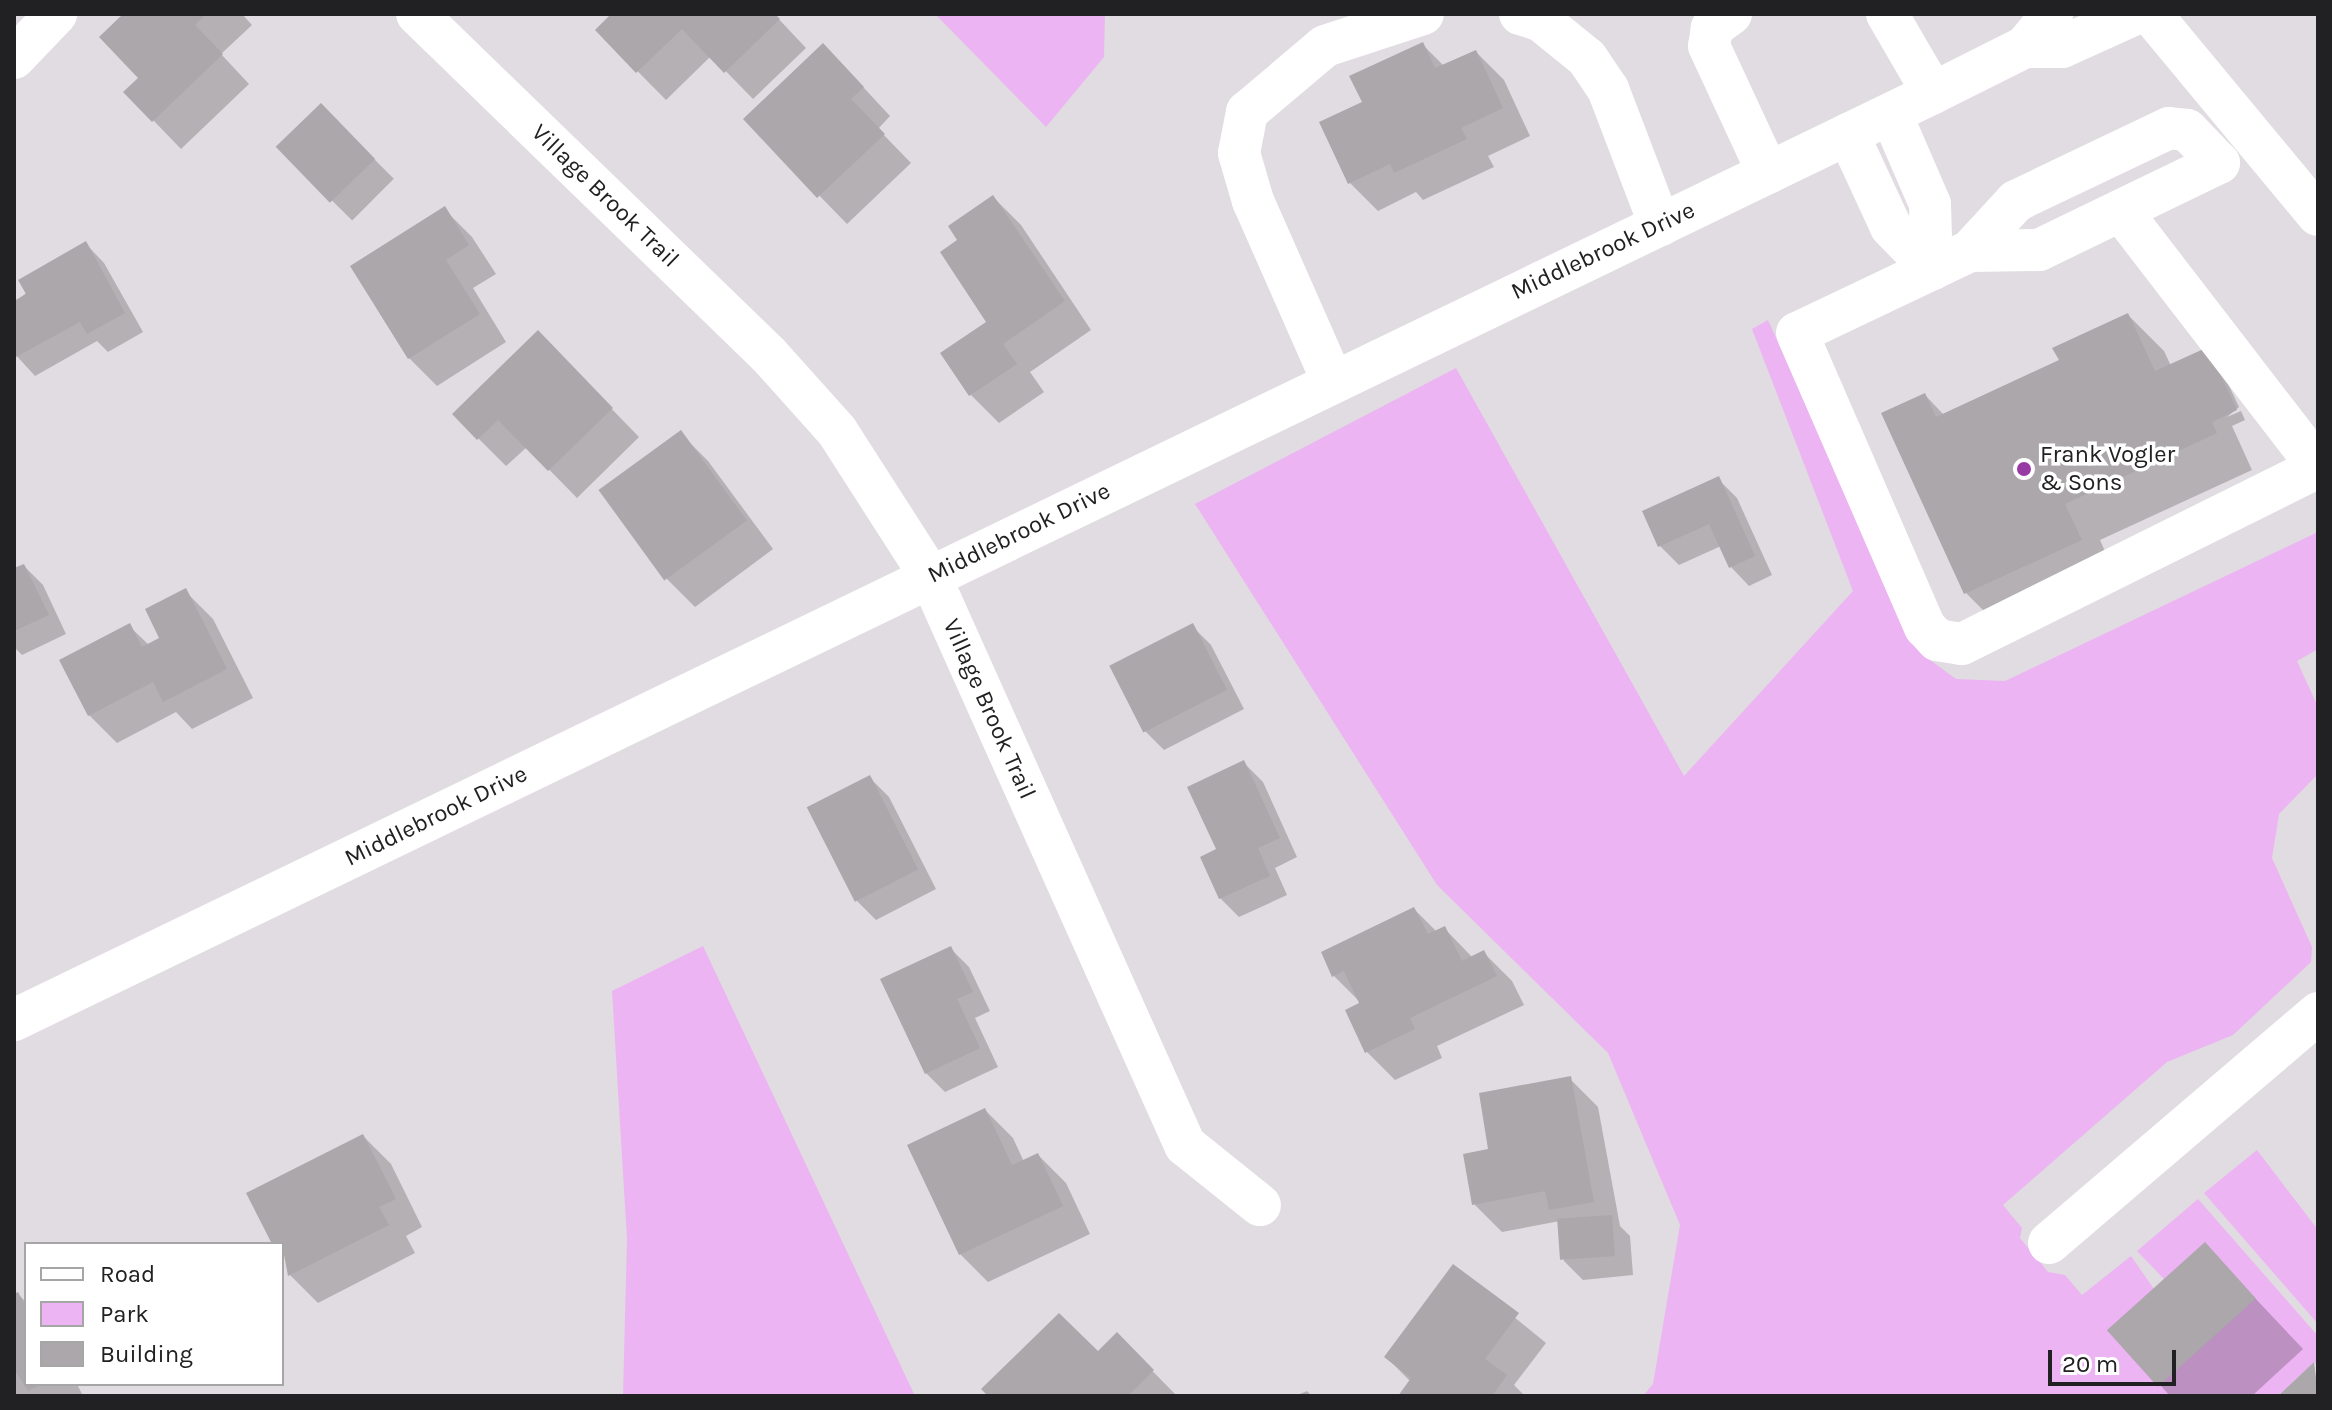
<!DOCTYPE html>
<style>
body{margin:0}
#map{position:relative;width:2332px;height:1410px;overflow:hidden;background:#e1dce1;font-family:Karla,sans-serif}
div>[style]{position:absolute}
.green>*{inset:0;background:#ecb4f2}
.shadow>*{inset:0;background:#0003;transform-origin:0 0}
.building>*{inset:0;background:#aba7ab;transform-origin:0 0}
.minor>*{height:42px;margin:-21px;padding:0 21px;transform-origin:21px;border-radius:21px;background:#fff}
.dots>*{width:22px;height:22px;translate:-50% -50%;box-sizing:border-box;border:4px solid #fff;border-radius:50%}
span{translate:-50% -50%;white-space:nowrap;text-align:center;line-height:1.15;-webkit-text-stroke:7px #fff;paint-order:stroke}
.street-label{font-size:24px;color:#212022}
.poi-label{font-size:24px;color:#212022}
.left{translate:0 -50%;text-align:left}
.frame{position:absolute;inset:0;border:16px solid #212022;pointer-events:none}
.legend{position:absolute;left:24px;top:1242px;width:260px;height:144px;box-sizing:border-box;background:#fff;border:2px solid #a6a6a7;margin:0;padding:10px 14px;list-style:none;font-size:24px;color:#212022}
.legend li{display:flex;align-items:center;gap:16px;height:40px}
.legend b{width:40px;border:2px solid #a6a6a7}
.scale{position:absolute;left:2048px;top:1350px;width:128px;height:36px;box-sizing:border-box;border:4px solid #212022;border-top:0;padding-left:10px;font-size:24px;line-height:28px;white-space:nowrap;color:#212022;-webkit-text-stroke:6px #fff;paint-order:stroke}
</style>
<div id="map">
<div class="green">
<i style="clip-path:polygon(935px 14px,1105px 14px,1104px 57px,1046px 127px)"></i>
<i style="clip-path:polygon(1768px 320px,1902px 620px,1930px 660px,1956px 679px,2005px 681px,2318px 532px,2318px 649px,2297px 661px,2318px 707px,2318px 774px,2279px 814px,2272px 858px,2312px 947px,2311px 962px,2233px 1035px,2167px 1062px,2003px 1205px,2022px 1228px,2020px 1238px,2048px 1272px,2065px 1275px,2082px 1295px,2131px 1256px,2154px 1289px,2164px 1279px,2137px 1251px,2198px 1199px,2318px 1336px,2318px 1366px,2314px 1362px,2278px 1396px,1643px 1396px,1653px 1384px,1680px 1225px,1608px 1053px,1437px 885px,1195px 504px,1456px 368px,1684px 776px,1853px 591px,1752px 329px)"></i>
<i style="clip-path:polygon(703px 946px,915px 1396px,623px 1396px,627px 1239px,612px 991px)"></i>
<i style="clip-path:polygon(2257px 1150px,2318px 1230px,2318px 1324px,2204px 1193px)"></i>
</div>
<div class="shadow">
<i style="clip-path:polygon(126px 14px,242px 14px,252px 25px,221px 54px,249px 84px,181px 149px,126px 92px,141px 78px)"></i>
<i style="clip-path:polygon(614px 14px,774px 14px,806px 48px,753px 99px,711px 56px,666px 100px,597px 30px)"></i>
<i style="clip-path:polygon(1423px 45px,1444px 66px,1476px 52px,1504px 80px,1530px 136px,1488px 156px,1494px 167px,1423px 200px,1416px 192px,1378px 211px,1350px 183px,1364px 103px)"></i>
<i style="clip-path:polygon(851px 74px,890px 116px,878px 129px,911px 163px,847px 224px,745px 119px)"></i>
<i style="left:321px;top:106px;width:103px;height:59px;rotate:45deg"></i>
<i style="clip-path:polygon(993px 197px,1021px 225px,1091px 330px,1030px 372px,1044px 392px,999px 423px,971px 395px,989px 322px,960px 241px)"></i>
<i style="clip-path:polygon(444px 209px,472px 237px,496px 274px,473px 288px,506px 342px,437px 386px,409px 358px)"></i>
<i style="clip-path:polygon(86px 244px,104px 263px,143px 332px,108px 352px,97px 341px,35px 376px,14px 353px,14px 303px)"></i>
<i style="clip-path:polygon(2128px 315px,2164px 351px,2171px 366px,2216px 358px,2239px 407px,2227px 417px,2241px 411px,2245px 420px,2232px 426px,2252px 470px,2100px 540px,2116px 576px,2002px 629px,1966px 593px,1925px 395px,1944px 415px,2061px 361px)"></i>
<i style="clip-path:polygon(565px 361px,639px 437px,577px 498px,527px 447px,506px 466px,454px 414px)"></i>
<i style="clip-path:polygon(680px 433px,708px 461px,773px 549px,695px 607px,667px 579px)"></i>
<i style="clip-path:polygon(1718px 479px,1737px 498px,1772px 575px,1749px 586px,1731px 567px,1721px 546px,1679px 565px,1660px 546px)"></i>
<i style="clip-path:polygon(24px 566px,43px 585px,66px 634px,22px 655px,14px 647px,14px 571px)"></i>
<i style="clip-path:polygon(185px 591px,213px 619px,253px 698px,192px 729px,176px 712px,117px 743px,89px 715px,129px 626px,149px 645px,162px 638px)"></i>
<i style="clip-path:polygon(1192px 626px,1211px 645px,1244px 709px,1164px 750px,1145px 731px)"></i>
<i style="clip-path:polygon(1244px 763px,1263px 782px,1297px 857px,1275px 868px,1287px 895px,1239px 917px,1220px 898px,1219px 850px)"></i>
<i style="clip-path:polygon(870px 778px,889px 797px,936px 889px,876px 920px,857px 901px)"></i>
<i style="clip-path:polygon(1414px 909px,1437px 932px,1445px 929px,1473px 958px,1484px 953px,1512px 981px,1524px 1005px,1437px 1046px,1442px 1058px,1395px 1080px,1367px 1052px,1348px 1011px,1362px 1004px,1334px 976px)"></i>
<i style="clip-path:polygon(950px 948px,969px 967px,990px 1011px,975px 1018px,998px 1067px,945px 1092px,926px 1073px)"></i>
<i style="clip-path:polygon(1570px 1079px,1598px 1107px,1620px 1226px,1630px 1236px,1633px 1275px,1583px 1280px,1564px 1261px,1560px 1221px,1502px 1232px,1474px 1204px,1491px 1151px)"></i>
<i style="clip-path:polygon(985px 1110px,1013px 1138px,1024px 1162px,1038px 1155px,1066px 1183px,1090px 1234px,988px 1282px,960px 1254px)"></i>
<i style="clip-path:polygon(363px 1136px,391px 1164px,422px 1227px,406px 1236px,415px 1253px,318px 1303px,290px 1275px,282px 1244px,274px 1244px)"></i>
<i style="clip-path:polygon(2205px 1245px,2303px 1349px,2252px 1396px,2170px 1396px,2161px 1386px)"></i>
<i style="clip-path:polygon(1453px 1267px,1546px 1343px,1514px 1385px,1525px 1396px,1400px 1396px,1411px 1382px,1386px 1357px)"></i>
<i style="clip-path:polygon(18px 1294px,26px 1302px,26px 1384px,77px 1384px,83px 1396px,14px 1396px)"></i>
<i style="clip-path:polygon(1117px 1335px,1177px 1396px,991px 1396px,1098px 1354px)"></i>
<i style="clip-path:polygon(2314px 1365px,2318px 1396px,2281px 1396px)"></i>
<i style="clip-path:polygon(1307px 1391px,1312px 1396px,1295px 1396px)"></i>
</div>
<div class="building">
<i style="clip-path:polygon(123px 14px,206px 14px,195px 25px,223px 54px,152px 122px,123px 92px,138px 78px,99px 37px)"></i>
<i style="clip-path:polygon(611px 14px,775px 14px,780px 19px,724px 73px,682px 29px,636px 73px,595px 30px)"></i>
<i style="clip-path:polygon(1423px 42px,1435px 68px,1476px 50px,1503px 108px,1461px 128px,1467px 139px,1394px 173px,1390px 164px,1348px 184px,1319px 122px,1362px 102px,1349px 76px)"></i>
<i style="clip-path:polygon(823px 43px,864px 87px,851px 99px,885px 134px,817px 198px,743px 119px)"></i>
<i style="left:321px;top:103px;width:78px;height:63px;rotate:46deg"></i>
<i style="clip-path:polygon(993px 195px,1065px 301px,1003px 344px,1017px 364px,969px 396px,940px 353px,986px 322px,940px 252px,957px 240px,948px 226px)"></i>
<i style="clip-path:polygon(445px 206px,469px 245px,446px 260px,480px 314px,408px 359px,350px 266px)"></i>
<i style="clip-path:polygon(86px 241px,125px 313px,87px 334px,80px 322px,14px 358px,14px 301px,26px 294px,18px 280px)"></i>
<i style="clip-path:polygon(2128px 313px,2155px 371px,2208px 347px,2237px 410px,2212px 422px,2217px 433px,2065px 504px,2082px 540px,1964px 594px,1881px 413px,1925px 393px,1936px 417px,2059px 360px,2052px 348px)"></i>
<i style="clip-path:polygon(538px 330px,613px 408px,548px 471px,498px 420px,477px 440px,452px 414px)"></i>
<i style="left:681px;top:430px;width:112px;height:102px;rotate:54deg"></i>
<i style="clip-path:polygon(1719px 476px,1755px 556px,1729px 568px,1709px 524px,1658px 547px,1642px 511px)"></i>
<i style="clip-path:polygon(24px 564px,49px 615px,14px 631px,14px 568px)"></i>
<i style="clip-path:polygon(186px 588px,227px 669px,163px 702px,153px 682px,88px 716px,59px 660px,130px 623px,142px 647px,159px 638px,145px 609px)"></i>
<i style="left:1193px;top:623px;width:75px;height:94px;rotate:63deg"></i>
<i style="clip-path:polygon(1244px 760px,1280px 838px,1258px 848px,1270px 876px,1219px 899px,1200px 857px,1216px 849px,1187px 787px)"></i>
<i style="left:870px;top:775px;width:106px;height:71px;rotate:63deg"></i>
<i style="clip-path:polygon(1414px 907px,1428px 934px,1445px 926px,1462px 961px,1484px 950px,1497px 976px,1410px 1018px,1415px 1029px,1365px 1053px,1345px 1010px,1359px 1003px,1344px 971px,1332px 977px,1321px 952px)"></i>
<i style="clip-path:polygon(951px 946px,973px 992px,957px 999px,980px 1048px,925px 1074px,880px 979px)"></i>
<i style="clip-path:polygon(1571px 1076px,1594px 1202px,1549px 1210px,1545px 1191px,1472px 1205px,1463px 1154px,1488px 1149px,1479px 1093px)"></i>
<i style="clip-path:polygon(985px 1108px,1012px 1165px,1038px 1153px,1063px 1206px,959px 1255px,907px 1145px)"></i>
<i style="clip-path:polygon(363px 1134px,396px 1199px,379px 1207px,389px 1225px,288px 1276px,282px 1244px,272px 1244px,246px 1193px)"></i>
<i style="left:1612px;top:1215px;width:41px;height:55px;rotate:86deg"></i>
<i style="left:2205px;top:1242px;width:76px;height:132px;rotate:48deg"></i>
<i style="clip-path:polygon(1453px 1264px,1519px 1313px,1485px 1359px,1507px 1375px,1492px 1396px,1398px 1396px,1411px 1378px,1384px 1357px)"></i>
<i style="clip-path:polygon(18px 1292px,26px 1307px,26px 1384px,43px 1384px,28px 1391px,14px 1369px,14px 1294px)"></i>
<i style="clip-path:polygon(1059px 1313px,1098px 1351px,1117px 1332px,1154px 1370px,1128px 1396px,988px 1396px,981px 1389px)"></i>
<i style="clip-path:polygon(2314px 1362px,2318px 1396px,2278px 1396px)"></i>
</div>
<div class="minor">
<i style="left:417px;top:14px;width:489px;rotate:44.1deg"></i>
<i style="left:768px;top:354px;width:103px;rotate:48.1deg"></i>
<i style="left:837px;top:431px;width:172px;rotate:57.3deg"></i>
<i style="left:930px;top:576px;width:624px;rotate:65.86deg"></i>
<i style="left:1185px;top:1145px;width:96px;rotate:38.7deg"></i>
<i style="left:1520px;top:14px;width:21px;rotate:17deg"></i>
<i style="left:1540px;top:20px;width:60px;rotate:39deg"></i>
<i style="left:1587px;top:58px;width:37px;rotate:56deg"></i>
<i style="left:1608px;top:89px;width:146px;rotate:69.1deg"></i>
<i style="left:1731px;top:14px;width:24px;rotate:144deg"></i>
<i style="left:1712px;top:28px;width:18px;rotate:99deg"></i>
<i style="left:1709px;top:46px;width:140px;rotate:65.1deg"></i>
<i style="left:1887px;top:14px;width:91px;rotate:59.8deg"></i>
<i style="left:2151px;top:14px;width:261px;rotate:50.3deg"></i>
<i style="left:2025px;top:47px;width:37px"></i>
<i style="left:2062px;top:47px;width:80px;rotate:-24.3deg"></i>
<i style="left:14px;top:58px;width:61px;rotate:-46.3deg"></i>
<i style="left:1848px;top:134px;width:102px;rotate:65.2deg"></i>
<i style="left:1891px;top:227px;width:59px;rotate:45.7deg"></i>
<i style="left:1932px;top:269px;width:65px;rotate:-91.8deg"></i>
<i style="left:1930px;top:204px;width:98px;rotate:-113.4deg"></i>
<i style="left:2121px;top:211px;width:323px;rotate:52.4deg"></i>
<i style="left:1970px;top:251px;width:69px;rotate:-0.8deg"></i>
<i style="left:2039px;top:250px;width:200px;rotate:-25.8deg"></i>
<i style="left:2219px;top:163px;width:46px;rotate:-134.1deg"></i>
<i style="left:2187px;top:130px;width:18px;rotate:-174deg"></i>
<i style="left:2169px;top:128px;width:170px;rotate:154.5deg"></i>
<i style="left:2016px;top:201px;width:68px;rotate:132.6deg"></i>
<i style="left:1970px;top:251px;width:191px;rotate:154.6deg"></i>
<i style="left:1797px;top:333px;width:321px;rotate:66.5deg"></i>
<i style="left:1925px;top:627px;width:18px;rotate:47deg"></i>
<i style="left:1937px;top:640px;width:25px;rotate:9deg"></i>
<i style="left:1962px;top:644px;width:398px;rotate:-26.4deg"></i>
<i style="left:1332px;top:380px;width:196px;rotate:-113.8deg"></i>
<i style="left:1253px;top:201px;width:50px;rotate:-106.3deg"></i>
<i style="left:1239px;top:153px;width:42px;rotate:-79deg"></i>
<i style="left:1247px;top:112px;width:102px;rotate:-40.2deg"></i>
<i style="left:1325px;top:46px;width:103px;rotate:-18.1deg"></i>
<i style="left:14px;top:1020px;width:2131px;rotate:-25.78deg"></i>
<i style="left:1933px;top:93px;width:103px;rotate:-26.6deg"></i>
<i style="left:2025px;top:47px;width:43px;rotate:-50.7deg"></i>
<i style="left:2049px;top:1243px;width:354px;rotate:-40.5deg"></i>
</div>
<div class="dots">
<i style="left:2024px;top:469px;background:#983aa4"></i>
</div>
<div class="street-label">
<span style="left:605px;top:196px;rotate:44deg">Village Brook Trail</span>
<span style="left:1603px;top:251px;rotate:-25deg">Middlebrook Drive</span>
<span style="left:1019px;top:533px;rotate:-26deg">Middlebrook Drive</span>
<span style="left:989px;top:709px;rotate:66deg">Village Brook Trail</span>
<span style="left:436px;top:816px;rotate:-26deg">Middlebrook Drive</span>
</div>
<div class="poi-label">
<span class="left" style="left:2040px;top:469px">Frank Vogler<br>&amp; Sons</span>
</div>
<div class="frame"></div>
<ul class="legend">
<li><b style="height:10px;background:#fff"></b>Road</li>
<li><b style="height:22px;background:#ecb4f2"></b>Park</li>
<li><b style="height:22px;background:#aba7ab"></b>Building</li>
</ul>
<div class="scale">20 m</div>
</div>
